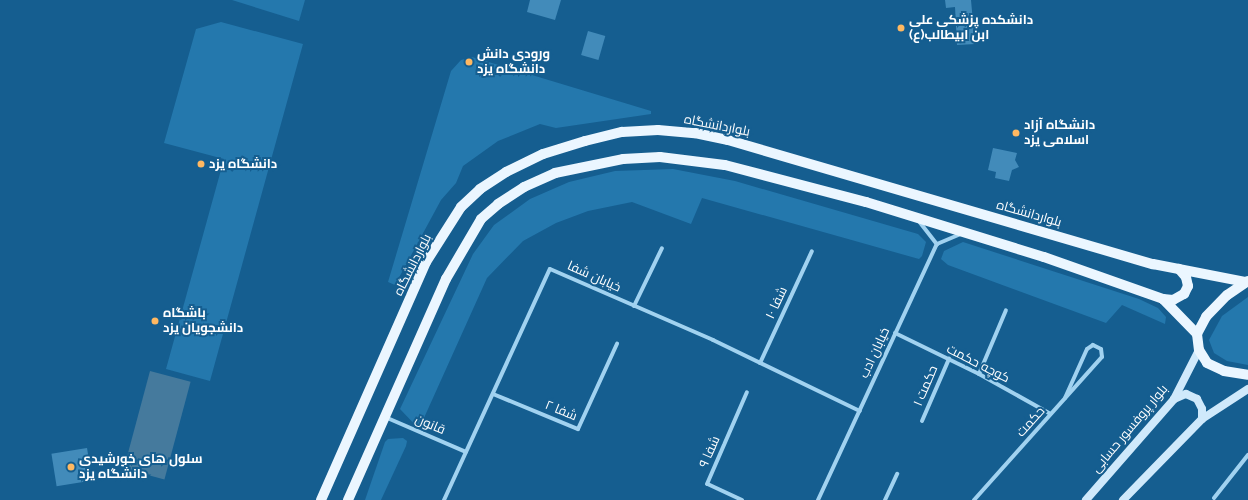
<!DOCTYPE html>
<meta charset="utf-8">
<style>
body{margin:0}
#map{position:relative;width:1248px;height:500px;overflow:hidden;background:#155e90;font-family:Raleway,Cairo,sans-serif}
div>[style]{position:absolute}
.green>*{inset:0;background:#2478ad}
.water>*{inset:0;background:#457a9d;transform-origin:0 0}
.building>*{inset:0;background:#428bba;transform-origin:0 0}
.minor>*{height:4px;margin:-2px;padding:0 2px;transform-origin:2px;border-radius:2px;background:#a1d2f0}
.secondary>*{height:8px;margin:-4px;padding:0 4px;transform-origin:4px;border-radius:4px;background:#cfe9fb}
.primary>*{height:10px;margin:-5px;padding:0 5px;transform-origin:5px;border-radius:5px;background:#ebf6ff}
.dots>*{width:11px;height:11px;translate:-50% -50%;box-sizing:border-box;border:2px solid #155e90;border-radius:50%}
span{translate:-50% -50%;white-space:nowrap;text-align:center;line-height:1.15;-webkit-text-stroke:4px #155e90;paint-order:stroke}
.poi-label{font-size:13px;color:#fff;font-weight:700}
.left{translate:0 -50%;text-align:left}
.street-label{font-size:13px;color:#fff}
</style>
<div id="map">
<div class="green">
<i style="clip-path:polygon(232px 0,305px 0,299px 21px)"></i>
<i style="clip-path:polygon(221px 22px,303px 44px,210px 381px,166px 369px,224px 159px,164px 143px,196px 29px)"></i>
<i style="clip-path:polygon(472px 57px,651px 111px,651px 114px,556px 128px,540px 124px,498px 141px,463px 166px,456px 183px,441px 200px,395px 285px,388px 282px,451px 71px,461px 60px)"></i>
<i style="clip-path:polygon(673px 169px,735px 181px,918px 234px,926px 242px,922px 256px,919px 259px,702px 198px,691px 224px,632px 202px,588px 211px,556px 223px,523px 241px,487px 278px,419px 429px,400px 409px,473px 254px,494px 225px,530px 199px,569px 182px,615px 171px)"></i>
<i style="clip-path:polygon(963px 242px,1139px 299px,1158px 308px,1166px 317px,1165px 324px,1122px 305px,1106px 323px,948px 265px,941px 259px,944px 251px)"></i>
<i style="clip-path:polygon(1248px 297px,1248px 365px,1227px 361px,1214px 353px,1209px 340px,1222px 316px)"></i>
<i style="clip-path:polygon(403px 438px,407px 441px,406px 446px,381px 500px,365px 500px,385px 442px,388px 439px)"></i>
</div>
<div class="water">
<i style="left:150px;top:371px;width:42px;height:101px;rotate:15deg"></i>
</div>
<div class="building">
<i style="clip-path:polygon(530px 0,561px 0,555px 20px,527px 12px)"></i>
<i style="clip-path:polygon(945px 0,971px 0,975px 44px,957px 45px,955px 7px,946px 8px)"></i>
<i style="left:588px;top:31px;width:18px;height:25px;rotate:16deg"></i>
<i style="clip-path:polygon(993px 148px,1017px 153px,1015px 160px,1019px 167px,1012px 170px,1009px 181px,995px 178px,996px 172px,988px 170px)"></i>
<i style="left:87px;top:448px;width:33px;height:36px;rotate:81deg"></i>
</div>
<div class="minor">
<i style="left:918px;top:220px;width:31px;rotate:52deg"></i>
<i style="left:937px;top:244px;width:25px;rotate:-23deg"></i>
<i style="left:634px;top:306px;width:64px;rotate:-64.2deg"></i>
<i style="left:895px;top:333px;width:93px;rotate:26deg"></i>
<i style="left:979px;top:374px;width:82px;rotate:29.1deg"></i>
<i style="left:760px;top:363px;width:123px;rotate:-65.1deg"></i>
<i style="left:979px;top:374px;width:69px;rotate:-67.1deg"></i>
<i style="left:493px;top:394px;width:92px;rotate:22.4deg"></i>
<i style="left:578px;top:429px;width:94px;rotate:-65.4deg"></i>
<i style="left:385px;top:417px;width:88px;rotate:23.4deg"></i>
<i style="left:922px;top:421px;width:68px;rotate:-66.5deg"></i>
<i style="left:1214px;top:498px;width:55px;rotate:-51.7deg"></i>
<i style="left:444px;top:500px;width:254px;rotate:-65.4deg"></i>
<i style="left:550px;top:269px;width:178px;rotate:23.5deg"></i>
<i style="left:713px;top:340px;width:163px;rotate:25.8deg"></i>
<i style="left:742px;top:500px;width:38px;rotate:-155deg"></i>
<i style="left:707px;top:484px;width:100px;rotate:-66.5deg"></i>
<i style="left:818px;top:500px;width:282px;rotate:-65.1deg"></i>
<i style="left:885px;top:500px;width:29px;rotate:-65deg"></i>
<i style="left:974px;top:500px;width:192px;rotate:-48.2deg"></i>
<i style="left:1102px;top:357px;width:8px;rotate:-97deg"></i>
<i style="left:1101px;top:349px;width:9px;rotate:-153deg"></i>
<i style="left:1093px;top:345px;width:7px;rotate:146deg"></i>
<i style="left:1087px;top:349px;width:54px;rotate:114.2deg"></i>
</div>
<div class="secondary">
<i style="left:1174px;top:399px;width:13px;rotate:-23deg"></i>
<i style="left:1186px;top:394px;width:12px;rotate:24deg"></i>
<i style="left:1197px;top:399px;width:11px;rotate:63deg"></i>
<i style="left:1202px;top:409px;width:10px;rotate:90deg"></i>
<i style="left:1086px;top:500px;width:134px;rotate:-48.9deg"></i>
<i style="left:1174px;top:399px;width:55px;rotate:-63deg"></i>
<i style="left:1123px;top:500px;width:113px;rotate:-45.7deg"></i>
<i style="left:1202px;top:419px;width:55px;rotate:-33.1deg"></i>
</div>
<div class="primary">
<i style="left:1248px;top:281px;width:25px;rotate:146deg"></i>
<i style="left:1227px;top:295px;width:30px;rotate:134deg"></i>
<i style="left:1206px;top:317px;width:19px;rotate:118deg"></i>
<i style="left:1197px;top:334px;width:16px;rotate:83deg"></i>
<i style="left:1199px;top:350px;width:15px;rotate:58deg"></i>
<i style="left:1207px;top:363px;width:19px;rotate:25deg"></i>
<i style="left:1224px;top:371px;width:24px;rotate:9deg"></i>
<i style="left:1163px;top:299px;width:10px;rotate:6deg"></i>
<i style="left:1173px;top:300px;width:13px;rotate:-29deg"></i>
<i style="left:1184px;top:294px;width:9px;rotate:-63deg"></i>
<i style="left:1188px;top:286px;width:9px;rotate:-103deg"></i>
<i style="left:1186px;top:277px;width:11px;rotate:-131deg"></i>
<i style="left:321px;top:500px;width:260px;rotate:-66.2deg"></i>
<i style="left:426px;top:262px;width:65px;rotate:-57.5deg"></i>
<i style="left:461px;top:207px;width:26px;rotate:-43deg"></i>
<i style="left:480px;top:189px;width:31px;rotate:-33deg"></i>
<i style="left:506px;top:172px;width:41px;rotate:-25.9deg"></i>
<i style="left:543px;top:154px;width:44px;rotate:-17.2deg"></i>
<i style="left:585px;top:141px;width:38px;rotate:-14deg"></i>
<i style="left:622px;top:132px;width:36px;rotate:-3deg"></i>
<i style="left:658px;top:130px;width:37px;rotate:5deg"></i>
<i style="left:695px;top:133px;width:34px;rotate:12deg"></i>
<i style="left:728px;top:140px;width:443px;rotate:16.3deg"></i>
<i style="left:1153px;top:264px;width:95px;rotate:11deg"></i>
<i style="left:348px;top:500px;width:242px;rotate:-66.1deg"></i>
<i style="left:446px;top:279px;width:69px;rotate:-59.7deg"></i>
<i style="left:481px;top:219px;width:23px;rotate:-41deg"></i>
<i style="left:498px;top:204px;width:31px;rotate:-33deg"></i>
<i style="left:524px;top:187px;width:34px;rotate:-24deg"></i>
<i style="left:555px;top:173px;width:69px;rotate:-11.6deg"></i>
<i style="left:623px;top:159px;width:37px;rotate:-3deg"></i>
<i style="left:660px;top:157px;width:65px;rotate:7deg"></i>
<i style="left:725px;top:165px;width:146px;rotate:14.7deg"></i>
<i style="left:866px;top:202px;width:186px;rotate:17.2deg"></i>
<i style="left:1044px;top:257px;width:126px;rotate:19.4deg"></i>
<i style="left:1163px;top:299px;width:49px;rotate:45.8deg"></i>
</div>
<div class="dots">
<i style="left:901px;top:28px;background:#ffb861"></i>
<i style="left:469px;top:62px;background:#ffb861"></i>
<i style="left:1016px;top:133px;background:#ffb861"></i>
<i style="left:201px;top:164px;background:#ffb861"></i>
<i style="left:155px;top:321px;background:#ffb861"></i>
<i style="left:71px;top:467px;background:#ffb861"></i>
</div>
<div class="poi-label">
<span class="left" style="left:909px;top:28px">دانشکده پزشکی علی<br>ابن ابیطالب(ع)</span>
<span class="left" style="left:477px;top:62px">ورودی دانش<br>دانشگاه یزد</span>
<span class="left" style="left:1024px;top:133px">دانشگاه آزاد<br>اسلامی یزد</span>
<span class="left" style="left:209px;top:164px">دانشگاه یزد</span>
<span class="left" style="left:163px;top:321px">باشگاه<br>دانشجویان یزد</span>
<span class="left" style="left:79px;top:467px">سلول های خورشیدی<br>دانشگاه یزد</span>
</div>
<div class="street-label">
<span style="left:717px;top:126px;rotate:11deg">بلواردانشگاه</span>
<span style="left:1029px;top:214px;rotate:16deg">بلواردانشگاه</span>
<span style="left:413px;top:265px;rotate:-63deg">بلواردانشگاه</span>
<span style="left:594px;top:277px;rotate:24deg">خیابان شفا</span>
<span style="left:777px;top:303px;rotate:-65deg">شفا ۱۰</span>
<span style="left:875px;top:353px;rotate:-65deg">خیابان ادب</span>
<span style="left:978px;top:364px;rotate:27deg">کوچه حکمت</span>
<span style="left:926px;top:386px;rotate:-67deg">حکمت ۱</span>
<span style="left:561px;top:411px;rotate:22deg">شفا ۲</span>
<span style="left:1031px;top:422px;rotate:-48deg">حکمت</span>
<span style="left:430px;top:425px;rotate:23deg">قانون</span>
<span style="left:1130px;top:429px;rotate:-50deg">بلوار پروفسور حسابی</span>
<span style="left:710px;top:452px;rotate:-66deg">شفا ۹</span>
</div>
</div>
